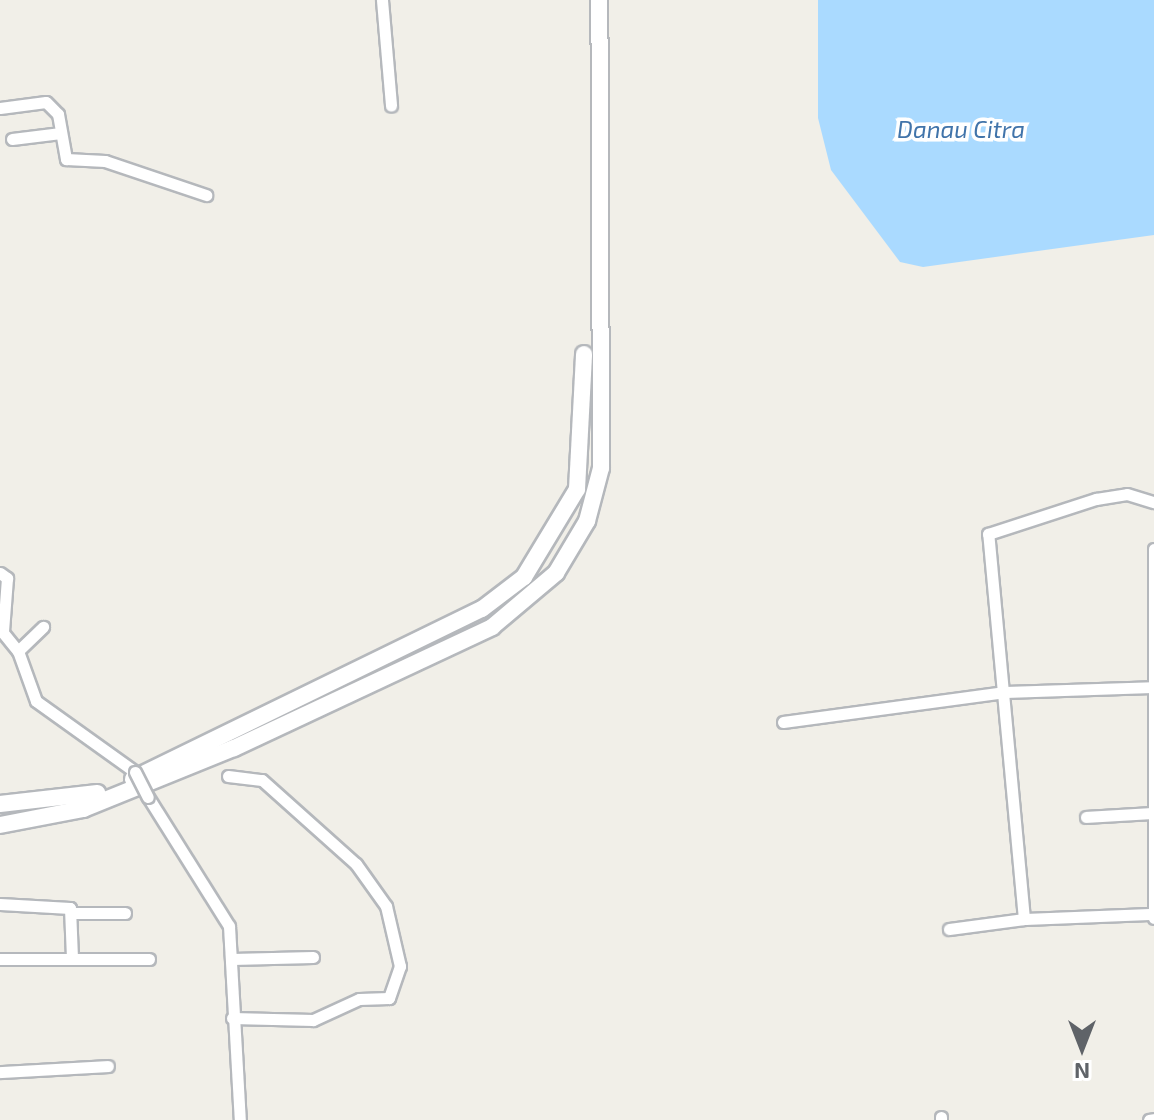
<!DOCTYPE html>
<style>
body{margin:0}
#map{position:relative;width:1154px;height:1120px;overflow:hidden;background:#f1efe8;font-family:"Exo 2",sans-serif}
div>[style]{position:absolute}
.water>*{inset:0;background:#aadaff}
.roads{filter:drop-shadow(2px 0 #b5b8bc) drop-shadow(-2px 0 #b5b8bc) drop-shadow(0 2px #b5b8bc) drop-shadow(0 -2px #b5b8bc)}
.street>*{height:11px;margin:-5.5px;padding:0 5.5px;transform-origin:5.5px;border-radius:5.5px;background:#fff}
.secondary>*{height:16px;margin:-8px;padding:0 8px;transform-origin:8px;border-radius:8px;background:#fff}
.bridges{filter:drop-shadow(2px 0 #b5b8bc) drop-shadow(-2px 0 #b5b8bc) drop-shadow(0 2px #b5b8bc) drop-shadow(0 -2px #b5b8bc)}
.street-bridge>*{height:11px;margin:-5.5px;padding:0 5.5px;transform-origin:5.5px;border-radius:5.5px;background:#fff}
span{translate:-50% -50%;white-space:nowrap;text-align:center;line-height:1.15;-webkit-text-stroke:7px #fff;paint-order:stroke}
.water-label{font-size:24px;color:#4174aa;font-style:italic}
.north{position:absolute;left:1042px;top:1008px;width:80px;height:80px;-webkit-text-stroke:6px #fff;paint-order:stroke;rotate:180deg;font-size:22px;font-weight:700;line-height:32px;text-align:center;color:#5f6368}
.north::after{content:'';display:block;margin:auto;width:28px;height:36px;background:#5f6368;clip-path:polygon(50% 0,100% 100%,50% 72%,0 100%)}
</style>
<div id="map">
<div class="water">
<i style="clip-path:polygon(818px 0,1154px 0,1154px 235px,923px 267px,900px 262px,831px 170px,818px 118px)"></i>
</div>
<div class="roads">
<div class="street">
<i style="left:382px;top:0;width:106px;rotate:85.1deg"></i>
<i style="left:0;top:108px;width:46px;rotate:-7.4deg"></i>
<i style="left:46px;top:102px;width:17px;rotate:45deg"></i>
<i style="left:58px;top:114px;width:46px;rotate:79.9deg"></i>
<i style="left:66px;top:159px;width:39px;rotate:3deg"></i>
<i style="left:105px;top:161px;width:107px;rotate:18.6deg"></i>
<i style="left:12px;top:139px;width:49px;rotate:-7deg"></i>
<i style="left:1154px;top:549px;width:369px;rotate:90deg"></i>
<i style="left:0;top:573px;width:9px;rotate:36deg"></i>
<i style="left:7px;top:578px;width:53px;rotate:94.3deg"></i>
<i style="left:0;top:629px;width:28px;rotate:51deg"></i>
<i style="left:18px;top:651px;width:53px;rotate:70.2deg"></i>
<i style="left:36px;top:701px;width:122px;rotate:35.6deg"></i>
<i style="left:18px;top:651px;width:35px;rotate:-44deg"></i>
<i style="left:783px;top:722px;width:224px;rotate:-7.7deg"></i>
<i style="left:1005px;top:692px;width:147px;rotate:-1.9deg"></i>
<i style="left:228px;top:776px;width:34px;rotate:7deg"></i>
<i style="left:262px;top:780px;width:126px;rotate:41.8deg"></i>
<i style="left:356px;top:864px;width:52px;rotate:54.5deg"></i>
<i style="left:386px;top:906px;width:62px;rotate:76.9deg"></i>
<i style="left:400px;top:966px;width:34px;rotate:109deg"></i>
<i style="left:389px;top:998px;width:30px;rotate:178deg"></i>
<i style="left:359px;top:999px;width:51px;rotate:155.5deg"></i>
<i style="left:313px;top:1020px;width:81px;rotate:-178.6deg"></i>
<i style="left:148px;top:797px;width:152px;rotate:57.9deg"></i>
<i style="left:229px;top:926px;width:194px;rotate:86.8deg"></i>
<i style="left:1086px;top:817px;width:65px;rotate:-3.5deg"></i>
<i style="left:0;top:904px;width:70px;rotate:3.3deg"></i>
<i style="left:70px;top:908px;width:50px;rotate:87.7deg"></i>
<i style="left:72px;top:913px;width:53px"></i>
<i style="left:1150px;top:914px;width:126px;rotate:177.7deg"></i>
<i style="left:1024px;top:919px;width:387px;rotate:-95.3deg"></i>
<i style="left:988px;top:534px;width:114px;rotate:-18deg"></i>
<i style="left:1096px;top:499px;width:31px;rotate:-9deg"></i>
<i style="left:1127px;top:494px;width:28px;rotate:17deg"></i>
<i style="left:949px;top:929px;width:76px;rotate:-7.6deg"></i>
<i style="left:0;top:959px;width:149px"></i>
<i style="left:232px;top:959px;width:81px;rotate:-1.4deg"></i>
<i style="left:0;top:1072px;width:108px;rotate:-3.2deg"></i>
<i style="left:941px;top:1120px;width:3px;rotate:-90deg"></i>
<i style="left:1149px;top:1120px;width:5px;rotate:-11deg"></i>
</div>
<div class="secondary">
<i style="left:133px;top:779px;width:388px;rotate:-26deg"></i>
<i style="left:482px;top:609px;width:53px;rotate:-37.3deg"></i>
<i style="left:524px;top:577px;width:103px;rotate:-58.9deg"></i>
<i style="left:577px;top:489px;width:135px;rotate:-87deg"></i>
<i style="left:0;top:804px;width:98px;rotate:-6.5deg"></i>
<i style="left:0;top:825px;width:85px;rotate:-10.9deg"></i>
<i style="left:83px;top:809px;width:163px;rotate:-22deg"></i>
<i style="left:234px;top:748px;width:285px;rotate:-25.1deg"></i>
<i style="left:492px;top:627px;width:84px;rotate:-40.2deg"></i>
<i style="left:556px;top:573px;width:61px;rotate:-59.2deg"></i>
<i style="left:587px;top:521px;width:55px;rotate:-75.2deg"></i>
<i style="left:601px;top:468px;width:468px;rotate:-90.2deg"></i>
</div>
</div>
<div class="bridges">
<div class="street-bridge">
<i style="left:135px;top:772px;width:28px;rotate:63deg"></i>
</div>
</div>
<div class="water-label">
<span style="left:961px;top:129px">Danau Citra</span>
</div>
<div class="north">N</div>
</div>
